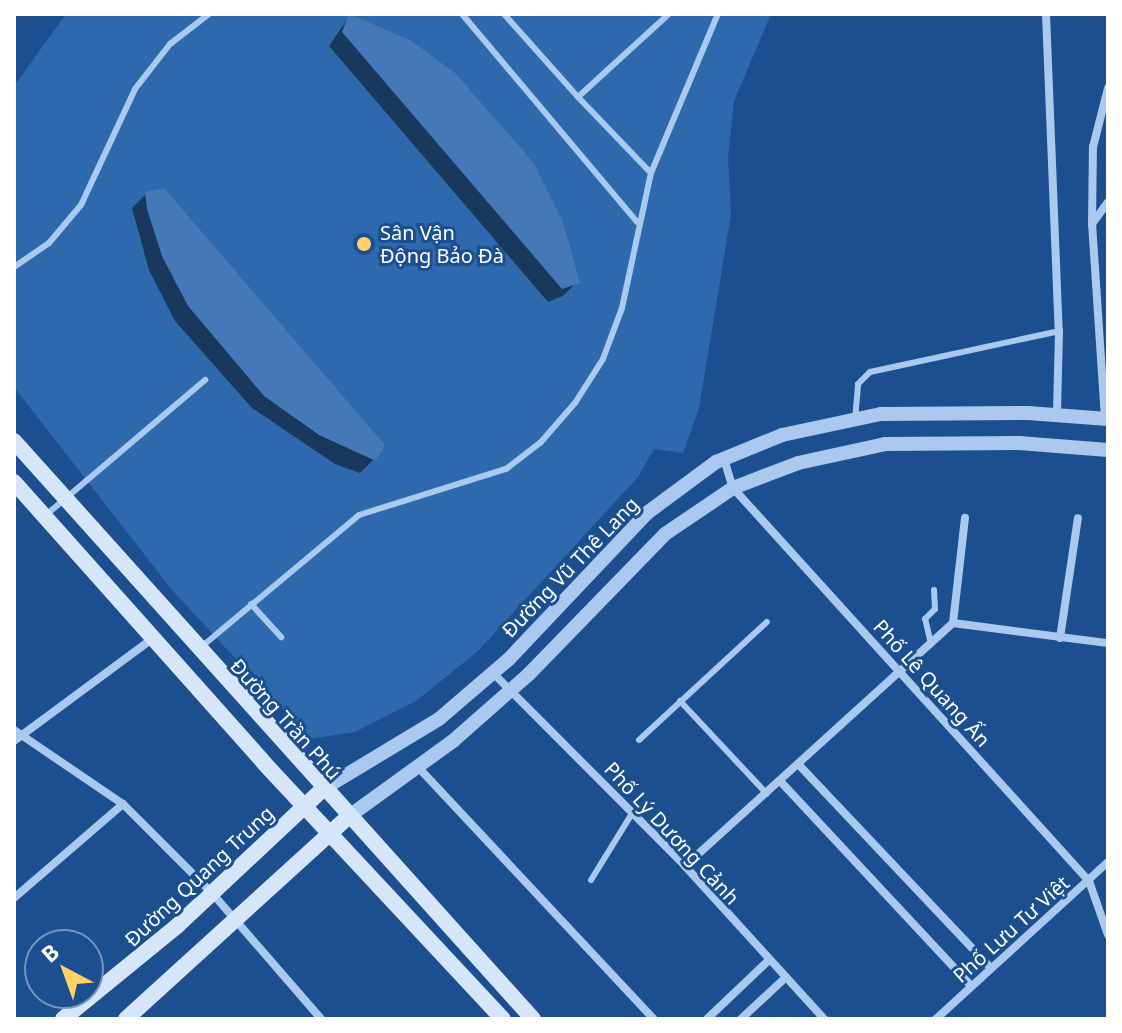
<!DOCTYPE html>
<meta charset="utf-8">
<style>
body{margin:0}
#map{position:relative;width:1122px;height:1033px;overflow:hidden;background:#1b4f8f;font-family:"Noto Sans",sans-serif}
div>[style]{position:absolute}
.green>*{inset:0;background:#2e69ad}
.shadow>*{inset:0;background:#0007}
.building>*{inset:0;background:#4478b7}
.service>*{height:6px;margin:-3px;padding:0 3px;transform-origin:3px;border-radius:3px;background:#a9c9ee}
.minor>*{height:8px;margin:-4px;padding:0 4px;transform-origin:4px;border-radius:4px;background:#a9c9ee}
.tertiary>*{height:14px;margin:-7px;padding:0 7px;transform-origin:7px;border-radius:7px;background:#a9c9ee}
.secondary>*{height:16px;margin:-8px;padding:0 8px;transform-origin:8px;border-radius:8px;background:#d6e6fa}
.dots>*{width:22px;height:22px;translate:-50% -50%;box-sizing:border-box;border:4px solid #1b4f8f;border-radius:50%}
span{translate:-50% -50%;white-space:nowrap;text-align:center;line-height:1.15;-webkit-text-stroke:6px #1b4f8f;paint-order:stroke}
.poi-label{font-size:20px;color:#fff}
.left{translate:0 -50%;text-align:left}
.street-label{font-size:20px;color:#fff}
.frame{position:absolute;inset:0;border:16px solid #fff;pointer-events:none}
.north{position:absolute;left:24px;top:929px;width:80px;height:80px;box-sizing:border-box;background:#1b4f8f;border:2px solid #7695bc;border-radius:50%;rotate:319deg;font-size:22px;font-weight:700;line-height:32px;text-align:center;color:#fff}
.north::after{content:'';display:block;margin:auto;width:28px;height:36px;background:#ffd166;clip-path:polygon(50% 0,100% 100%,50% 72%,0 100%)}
</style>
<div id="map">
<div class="green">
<i style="clip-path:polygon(66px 14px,771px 14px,734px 101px,728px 158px,731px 214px,699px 408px,683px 453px,654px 449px,638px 477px,477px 652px,416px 701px,355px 732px,310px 739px,172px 590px,14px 387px,14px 86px)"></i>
</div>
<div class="shadow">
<i style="clip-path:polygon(350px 15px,577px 282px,563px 296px,548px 302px,329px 46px)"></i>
<i style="clip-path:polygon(146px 194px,374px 459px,360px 473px,335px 464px,252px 408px,175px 321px,149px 270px,132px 208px)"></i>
</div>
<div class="building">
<i style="clip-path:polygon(349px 14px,410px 40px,455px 73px,533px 162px,563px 222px,580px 283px,562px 289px,342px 32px)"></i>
<i style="clip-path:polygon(164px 188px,385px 445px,376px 461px,319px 435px,264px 396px,188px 306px,162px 256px,147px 209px,145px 192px)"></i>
</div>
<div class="service">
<i style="left:462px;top:14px;width:272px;rotate:49.9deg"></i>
<i style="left:504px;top:14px;width:111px;rotate:48.3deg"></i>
<i style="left:578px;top:97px;width:123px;rotate:-42.4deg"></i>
<i style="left:578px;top:97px;width:105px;rotate:46.2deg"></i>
<i style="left:14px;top:267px;width:42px;rotate:-34.4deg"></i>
<i style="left:49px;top:243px;width:50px;rotate:-49.9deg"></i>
<i style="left:81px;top:205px;width:128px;rotate:-65deg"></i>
<i style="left:135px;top:89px;width:57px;rotate:-52.1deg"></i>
<i style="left:170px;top:44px;width:49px;rotate:-37.6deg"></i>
<i style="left:855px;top:420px;width:36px;rotate:-85deg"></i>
<i style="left:858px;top:384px;width:17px;rotate:-45deg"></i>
<i style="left:870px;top:372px;width:193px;rotate:-12.2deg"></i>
<i style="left:46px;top:515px;width:209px;rotate:-40.3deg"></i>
<i style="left:251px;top:604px;width:45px;rotate:47.7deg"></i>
<i style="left:931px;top:644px;width:26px;rotate:-103deg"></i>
<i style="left:925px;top:619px;width:14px;rotate:-45deg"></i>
<i style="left:935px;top:609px;width:19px;rotate:-93deg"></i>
<i style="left:200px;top:648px;width:207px;rotate:-39.9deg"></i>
<i style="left:359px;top:515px;width:154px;rotate:-17.4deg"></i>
<i style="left:506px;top:469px;width:44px;rotate:-37.6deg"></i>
<i style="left:541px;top:442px;width:52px;rotate:-48.9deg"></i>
<i style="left:575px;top:403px;width:52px;rotate:-57.5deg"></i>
<i style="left:603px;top:359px;width:54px;rotate:-69.6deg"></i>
<i style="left:622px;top:308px;width:138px;rotate:-77.9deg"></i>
<i style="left:651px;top:173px;width:173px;rotate:-67.2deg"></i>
<i style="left:680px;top:701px;width:127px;rotate:46.9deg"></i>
<i style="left:639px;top:740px;width:174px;rotate:-42.7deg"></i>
<i style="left:591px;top:880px;width:80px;rotate:-58.3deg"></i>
</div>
<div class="minor">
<i style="left:1046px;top:14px;width:317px;rotate:87.7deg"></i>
<i style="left:1059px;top:331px;width:84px;rotate:91.4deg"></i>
<i style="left:1092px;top:224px;width:77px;rotate:-89.3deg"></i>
<i style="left:1093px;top:147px;width:61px;rotate:-75.7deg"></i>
<i style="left:1105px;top:419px;width:195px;rotate:-93.8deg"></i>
<i style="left:1092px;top:224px;width:27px;rotate:-54deg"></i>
<i style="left:724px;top:459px;width:30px;rotate:73deg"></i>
<i style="left:733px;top:488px;width:530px;rotate:47.83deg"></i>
<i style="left:1089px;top:881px;width:57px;rotate:70.6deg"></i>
<i style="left:953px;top:623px;width:156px;rotate:7.4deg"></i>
<i style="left:1060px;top:638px;width:121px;rotate:-81.5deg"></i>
<i style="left:493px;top:673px;width:272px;rotate:45.1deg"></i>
<i style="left:685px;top:866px;width:207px;rotate:47.7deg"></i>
<i style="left:14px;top:730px;width:132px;rotate:34.2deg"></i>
<i style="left:123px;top:804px;width:126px;rotate:45deg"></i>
<i style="left:212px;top:893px;width:167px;rotate:49.1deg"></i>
<i style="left:14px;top:741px;width:172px;rotate:-36.5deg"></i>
<i style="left:799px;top:765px;width:279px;rotate:46.6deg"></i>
<i style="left:417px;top:766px;width:347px;rotate:46.9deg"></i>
<i style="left:781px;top:782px;width:279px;rotate:47deg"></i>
<i style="left:685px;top:866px;width:362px;rotate:-42.2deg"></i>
<i style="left:953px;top:623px;width:106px;rotate:-83.5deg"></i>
<i style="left:14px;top:898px;width:144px;rotate:-40.8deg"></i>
<i style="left:707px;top:1019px;width:84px;rotate:-43.6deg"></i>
<i style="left:741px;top:1019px;width:60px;rotate:-43deg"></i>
<i style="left:936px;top:1019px;width:233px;rotate:-42.4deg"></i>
</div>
<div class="tertiary">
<i style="left:323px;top:789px;width:135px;rotate:-31.1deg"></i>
<i style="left:439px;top:719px;width:92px;rotate:-40.6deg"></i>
<i style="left:509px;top:659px;width:201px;rotate:-46.6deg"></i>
<i style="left:647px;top:513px;width:86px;rotate:-36.5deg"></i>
<i style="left:716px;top:462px;width:71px;rotate:-22.2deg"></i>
<i style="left:782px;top:435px;width:101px;rotate:-12deg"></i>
<i style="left:881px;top:414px;width:147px;rotate:-0.4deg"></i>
<i style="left:1028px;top:413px;width:80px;rotate:4.3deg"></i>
<i style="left:348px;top:817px;width:130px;rotate:-35.9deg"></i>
<i style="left:453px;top:741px;width:101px;rotate:-41.4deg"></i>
<i style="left:529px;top:674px;width:195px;rotate:-45.8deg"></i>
<i style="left:665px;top:534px;width:82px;rotate:-34.1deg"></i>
<i style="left:733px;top:488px;width:70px;rotate:-21deg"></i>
<i style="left:798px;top:463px;width:89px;rotate:-12.3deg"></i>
<i style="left:885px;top:444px;width:134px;rotate:-0.4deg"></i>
<i style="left:1019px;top:443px;width:89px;rotate:4.5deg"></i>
</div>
<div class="secondary">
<i style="left:14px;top:441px;width:777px;rotate:48.08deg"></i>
<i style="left:14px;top:482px;width:376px;rotate:48.3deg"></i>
<i style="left:264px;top:763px;width:350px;rotate:47deg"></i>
<i style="left:63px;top:1019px;width:147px;rotate:-39.2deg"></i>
<i style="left:177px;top:926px;width:200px;rotate:-43.2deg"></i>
<i style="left:126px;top:1019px;width:300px;rotate:-42.3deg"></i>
</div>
<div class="dots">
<i style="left:364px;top:244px;background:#ffd166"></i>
</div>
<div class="poi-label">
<span class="left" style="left:380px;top:244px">Sân Vận<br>Động Bảo Đà</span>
</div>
<div class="street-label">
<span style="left:570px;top:567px;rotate:-46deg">Đường Vũ Thê Lang</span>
<span style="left:932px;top:683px;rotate:48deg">Phố Lê Quang Ấn</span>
<span style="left:286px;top:719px;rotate:48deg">Đường Trần Phú</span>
<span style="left:672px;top:833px;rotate:47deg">Phố Lý Dương Cảnh</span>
<span style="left:199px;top:876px;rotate:-43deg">Đường Quang Trung</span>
<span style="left:1011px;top:929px;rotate:-42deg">Phố Lưu Tư Việt</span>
</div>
<div class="frame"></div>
<div class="north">B</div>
</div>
